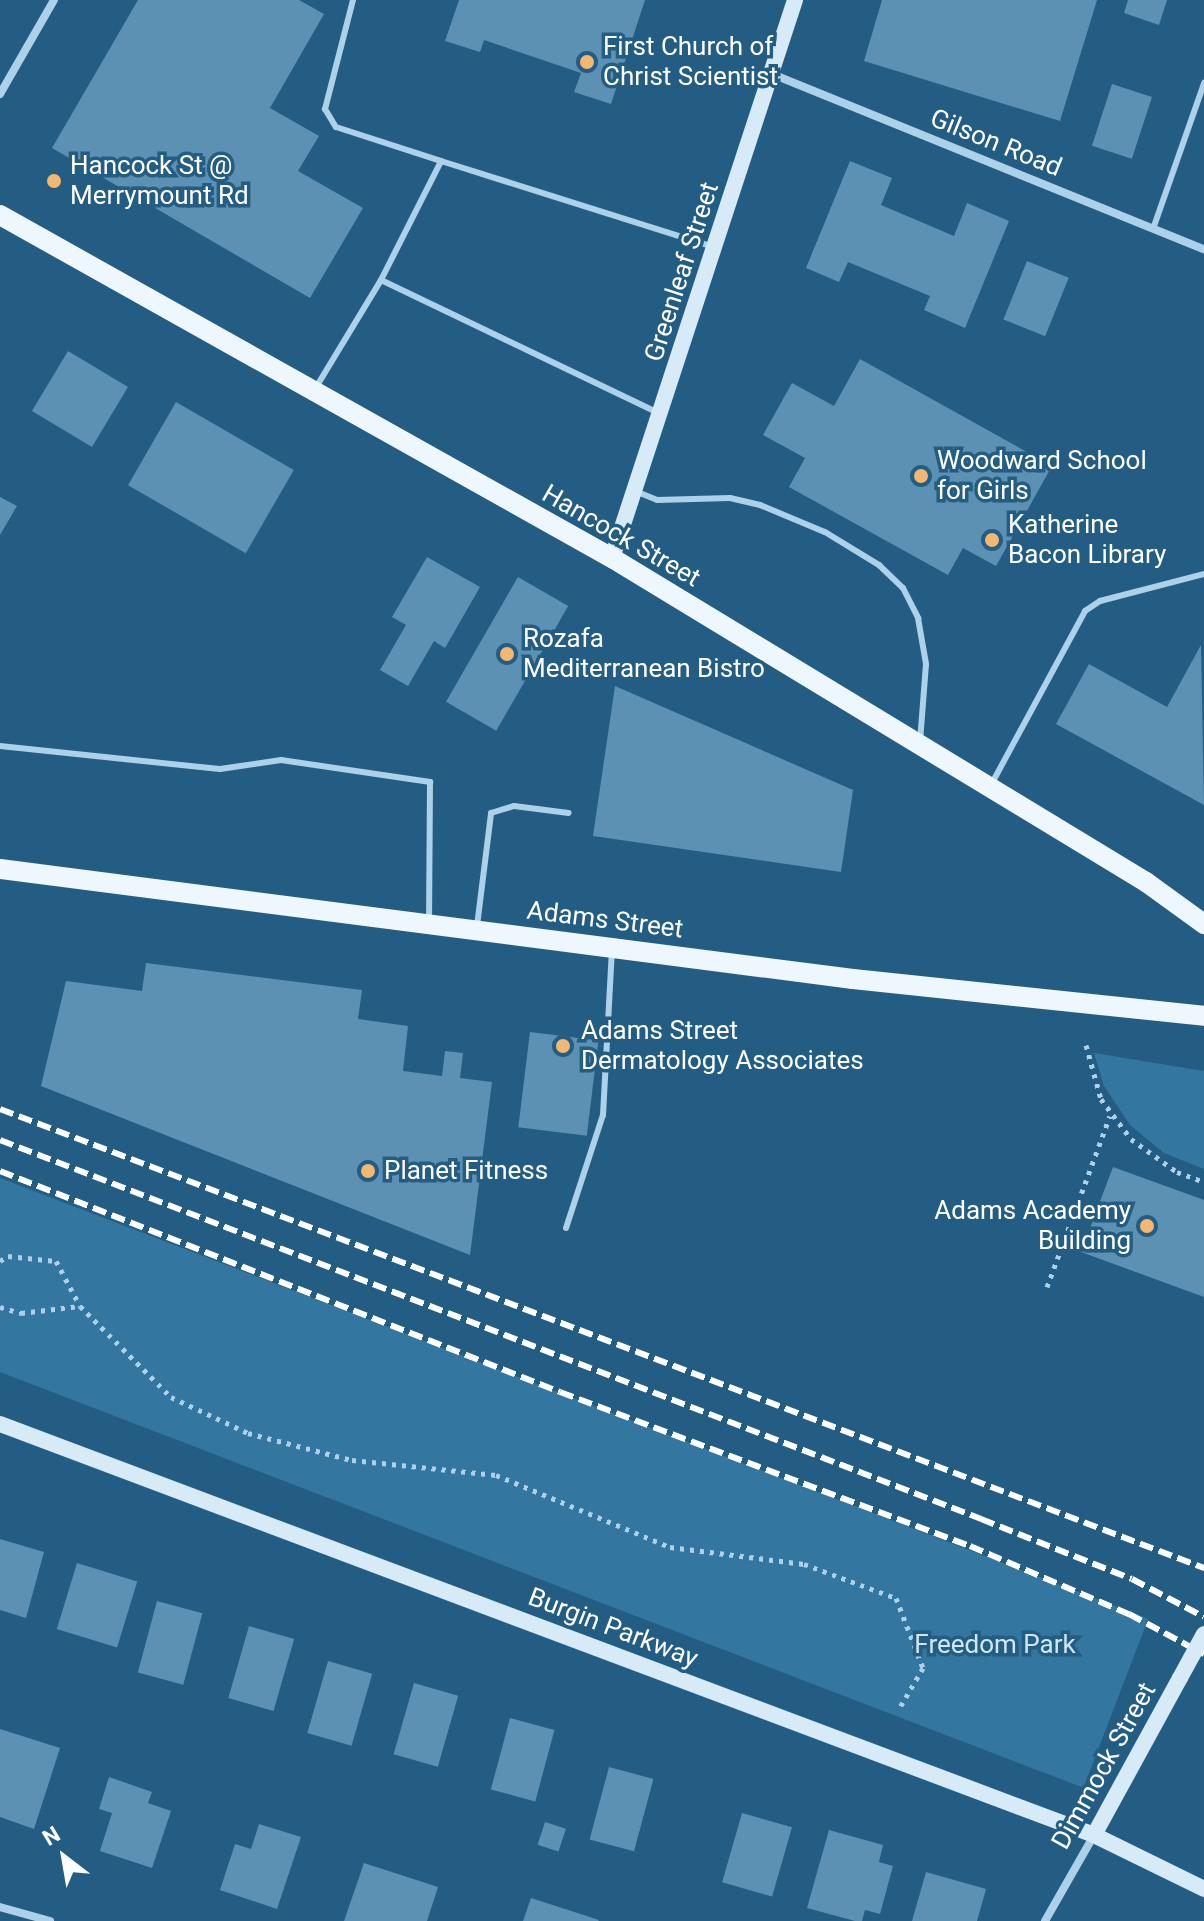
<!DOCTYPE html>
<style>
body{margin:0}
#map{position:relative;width:1204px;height:1921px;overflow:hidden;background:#235d83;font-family:Roboto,sans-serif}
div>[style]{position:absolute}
.green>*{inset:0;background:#33769f;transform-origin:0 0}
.building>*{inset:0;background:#5c91b3;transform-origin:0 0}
.path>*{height:5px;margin-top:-2.5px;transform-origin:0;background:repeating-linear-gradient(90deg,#acd1e8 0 4px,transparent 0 10px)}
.lane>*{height:6px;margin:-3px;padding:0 3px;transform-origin:3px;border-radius:3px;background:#acd1e8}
.street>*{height:8px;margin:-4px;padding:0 4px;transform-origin:4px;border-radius:4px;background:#acd1e8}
.secondary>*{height:16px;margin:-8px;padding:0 8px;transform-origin:8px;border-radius:8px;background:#d6eaf7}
.primary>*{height:20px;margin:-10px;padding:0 10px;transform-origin:10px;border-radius:10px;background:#eef7fe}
.rail>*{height:6px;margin-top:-3px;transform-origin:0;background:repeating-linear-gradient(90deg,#fff 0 14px,transparent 0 20px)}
.secondary-bridge>*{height:16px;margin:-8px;padding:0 8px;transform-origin:8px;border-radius:8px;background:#d6eaf7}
.dots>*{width:22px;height:22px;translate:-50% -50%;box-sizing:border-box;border:4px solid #235d83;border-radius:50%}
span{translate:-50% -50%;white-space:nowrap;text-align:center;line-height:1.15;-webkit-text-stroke:7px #235d83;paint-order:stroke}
.poi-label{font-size:26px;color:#fff}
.left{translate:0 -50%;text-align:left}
.right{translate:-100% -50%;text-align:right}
.street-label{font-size:26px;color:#fff}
.park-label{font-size:26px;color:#cfe7f6}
.north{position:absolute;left:24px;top:1817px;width:80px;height:80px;-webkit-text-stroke:6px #235d83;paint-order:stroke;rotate:329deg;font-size:22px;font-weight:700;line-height:32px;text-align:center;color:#fff}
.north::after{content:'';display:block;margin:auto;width:28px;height:36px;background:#fff;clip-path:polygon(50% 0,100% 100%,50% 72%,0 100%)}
</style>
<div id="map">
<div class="green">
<i style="clip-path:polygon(1094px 1053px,1204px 1071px,1204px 1169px,1164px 1153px,1130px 1125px,1104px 1086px)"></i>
<i style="left:0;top:1178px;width:1230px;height:181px;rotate:21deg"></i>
</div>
<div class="building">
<i style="clip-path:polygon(138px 0,299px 0,324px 14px,270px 108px,319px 136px,298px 171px,363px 208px,310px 298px,52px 148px)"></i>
<i style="clip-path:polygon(459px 0,645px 0,611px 104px,574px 92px,581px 73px,484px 40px,480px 52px,445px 41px)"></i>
<i style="clip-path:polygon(882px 0,1097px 0,1060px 121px,864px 61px)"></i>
<i style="clip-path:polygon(1128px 0,1167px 0,1159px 25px,1124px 13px)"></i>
<i style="left:1112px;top:84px;width:42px;height:65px;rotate:18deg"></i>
<i style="clip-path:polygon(850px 161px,892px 178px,881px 205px,954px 236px,967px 203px,1009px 221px,965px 328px,924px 310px,930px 296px,848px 262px,839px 282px,806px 268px)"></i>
<i style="left:1027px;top:261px;width:45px;height:63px;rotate:22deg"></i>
<i style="left:68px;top:351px;width:70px;height:70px;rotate:31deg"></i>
<i style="clip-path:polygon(860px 359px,1052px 466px,996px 566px,963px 548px,948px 575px,789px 487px,805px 458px,763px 435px,792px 383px,834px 406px)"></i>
<i style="left:176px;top:402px;width:136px;height:96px;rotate:30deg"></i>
<i style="clip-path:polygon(0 497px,17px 506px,0 535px)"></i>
<i style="clip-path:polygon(427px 557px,480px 587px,445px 648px,434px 641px,408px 686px,380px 670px,406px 625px,392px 617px)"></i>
<i style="left:518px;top:577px;width:58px;height:144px;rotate:30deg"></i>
<i style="clip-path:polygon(1201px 645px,1204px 805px,1056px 724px,1089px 664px,1167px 707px)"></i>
<i style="clip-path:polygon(615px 686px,853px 790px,841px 872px,593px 836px)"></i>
<i style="clip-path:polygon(146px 963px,362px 990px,358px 1019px,408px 1026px,403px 1071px,442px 1076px,445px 1051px,463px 1053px,460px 1078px,492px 1082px,470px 1255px,41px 1086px,66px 981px,142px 991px)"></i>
<i style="left:530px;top:1032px;width:69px;height:96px;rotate:7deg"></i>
<i style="clip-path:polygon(1113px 1167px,1204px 1200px,1204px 1297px,1081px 1252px)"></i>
<i style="clip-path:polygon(0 1539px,44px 1552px,26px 1618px,0 1610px)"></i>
<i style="left:77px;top:1563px;width:63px;height:69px;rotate:17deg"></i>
<i style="left:157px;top:1601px;width:47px;height:74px;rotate:15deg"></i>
<i style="left:249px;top:1626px;width:47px;height:75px;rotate:16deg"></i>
<i style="left:328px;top:1661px;width:46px;height:75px;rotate:16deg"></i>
<i style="left:414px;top:1683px;width:46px;height:74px;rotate:16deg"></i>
<i style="left:510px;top:1718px;width:46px;height:74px;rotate:15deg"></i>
<i style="clip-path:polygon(0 1729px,60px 1748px,34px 1829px,0 1817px)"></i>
<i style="left:609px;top:1767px;width:46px;height:75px;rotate:15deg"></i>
<i style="clip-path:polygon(109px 1777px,152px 1792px,148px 1803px,171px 1811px,152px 1868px,100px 1851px,112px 1813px,99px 1809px)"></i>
<i style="left:742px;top:1813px;width:52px;height:72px;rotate:16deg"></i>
<i style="left:545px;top:1822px;width:22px;height:24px;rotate:18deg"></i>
<i style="clip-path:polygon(259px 1824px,301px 1837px,277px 1909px,220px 1890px,235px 1844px,251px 1849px)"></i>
<i style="clip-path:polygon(829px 1830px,883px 1845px,879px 1862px,893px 1866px,880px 1914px,865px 1910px,862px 1921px,855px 1921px,807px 1908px)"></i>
<i style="clip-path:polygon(364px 1863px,438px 1887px,427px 1921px,344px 1921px)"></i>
<i style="clip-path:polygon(926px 1872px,986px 1889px,977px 1921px,912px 1921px)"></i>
<i style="clip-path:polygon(531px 1898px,599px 1920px,598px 1921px,523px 1921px)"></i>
</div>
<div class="path">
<i style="left:1086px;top:1045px;width:56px;rotate:74.5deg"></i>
<i style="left:1101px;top:1099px;width:50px;rotate:53.1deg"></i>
<i style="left:1131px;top:1139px;width:57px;rotate:35.7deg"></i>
<i style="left:1177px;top:1172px;width:29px;rotate:20deg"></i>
<i style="left:0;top:1261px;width:9px;rotate:-32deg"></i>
<i style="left:8px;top:1256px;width:48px;rotate:5.9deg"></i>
<i style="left:56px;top:1261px;width:51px;rotate:61.9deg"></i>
<i style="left:80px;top:1306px;width:129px;rotate:45deg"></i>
<i style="left:171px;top:1397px;width:85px;rotate:25.1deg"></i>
<i style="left:248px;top:1433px;width:107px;rotate:14.6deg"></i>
<i style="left:352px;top:1460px;width:145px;rotate:5.9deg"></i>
<i style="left:496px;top:1475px;width:188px;rotate:22.5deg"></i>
<i style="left:670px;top:1547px;width:135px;rotate:7.2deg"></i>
<i style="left:804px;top:1564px;width:98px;rotate:20.3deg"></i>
<i style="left:896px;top:1598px;width:75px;rotate:68.9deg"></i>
<i style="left:923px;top:1668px;width:45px;rotate:120.5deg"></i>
<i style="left:1047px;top:1287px;width:182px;rotate:-69.8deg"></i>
<i style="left:0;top:1307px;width:22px;rotate:16deg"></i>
<i style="left:21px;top:1313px;width:59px;rotate:-6.8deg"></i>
</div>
<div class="lane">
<i style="left:353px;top:0;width:113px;rotate:104.4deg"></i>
<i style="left:325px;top:109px;width:21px;rotate:59deg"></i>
<i style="left:336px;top:127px;width:110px;rotate:17.9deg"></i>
<i style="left:1153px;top:229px;width:155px;rotate:-70.7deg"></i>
<i style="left:381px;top:280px;width:133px;rotate:-63.2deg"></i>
<i style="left:441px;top:161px;width:283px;rotate:17.5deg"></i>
<i style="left:315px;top:389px;width:127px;rotate:-58.8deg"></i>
<i style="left:381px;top:280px;width:306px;rotate:25.6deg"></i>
<i style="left:635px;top:491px;width:24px;rotate:22deg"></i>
<i style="left:657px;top:500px;width:73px;rotate:-1.6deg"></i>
<i style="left:730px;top:498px;width:31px;rotate:13deg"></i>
<i style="left:760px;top:505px;width:70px;rotate:22.6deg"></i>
<i style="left:825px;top:532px;width:63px;rotate:31.4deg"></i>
<i style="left:879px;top:565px;width:33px;rotate:44deg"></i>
<i style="left:903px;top:588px;width:34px;rotate:63deg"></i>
<i style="left:918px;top:618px;width:47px;rotate:80.1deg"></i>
<i style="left:926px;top:664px;width:78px;rotate:94.4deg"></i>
<i style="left:0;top:746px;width:221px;rotate:6deg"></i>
<i style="left:220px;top:769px;width:62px;rotate:-8.4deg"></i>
<i style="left:281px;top:760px;width:151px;rotate:8.4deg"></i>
<i style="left:430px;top:782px;width:138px;rotate:90.4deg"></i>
<i style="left:991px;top:785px;width:198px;rotate:-61.6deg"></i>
<i style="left:1085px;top:611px;width:18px;rotate:-34deg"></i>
<i style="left:1100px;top:601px;width:107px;rotate:-14.6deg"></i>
<i style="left:477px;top:926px;width:114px;rotate:-82.9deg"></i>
<i style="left:491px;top:813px;width:24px;rotate:-17deg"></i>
<i style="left:514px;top:806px;width:55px;rotate:7.3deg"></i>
<i style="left:566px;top:1228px;width:119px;rotate:-71.9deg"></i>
<i style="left:603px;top:1115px;width:164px;rotate:-86.9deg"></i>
</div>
<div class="street">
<i style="left:772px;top:74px;width:466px;rotate:22.1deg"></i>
<i style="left:0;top:94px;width:108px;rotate:-60.1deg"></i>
<i style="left:0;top:1907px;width:52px;rotate:15.6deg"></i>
<i style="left:1045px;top:1921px;width:99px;rotate:-60.3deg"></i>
</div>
<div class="secondary">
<i style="left:612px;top:558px;width:587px;rotate:-71.84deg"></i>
<i style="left:0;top:1424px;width:1169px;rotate:20.59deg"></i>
<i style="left:1094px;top:1835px;width:123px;rotate:26.1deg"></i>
<i style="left:1094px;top:1835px;width:179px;rotate:-61.3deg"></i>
</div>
<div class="primary">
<i style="left:0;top:215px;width:702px;rotate:29.27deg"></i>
<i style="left:612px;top:558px;width:625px;rotate:31.25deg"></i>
<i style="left:1146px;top:882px;width:72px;rotate:35.9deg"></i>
<i style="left:0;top:869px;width:860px;rotate:7.35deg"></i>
<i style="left:853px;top:979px;width:353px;rotate:6deg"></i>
</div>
<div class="rail">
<i style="left:0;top:1109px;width:1289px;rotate:20.87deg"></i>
<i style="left:0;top:1140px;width:1052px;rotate:21.12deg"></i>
<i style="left:981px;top:1519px;width:162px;rotate:21.7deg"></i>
<i style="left:1132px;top:1579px;width:81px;rotate:27.8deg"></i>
<i style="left:0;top:1171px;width:602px;rotate:21.54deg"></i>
<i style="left:560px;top:1392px;width:438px;rotate:20.6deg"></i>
<i style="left:970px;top:1546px;width:173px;rotate:23.2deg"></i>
<i style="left:1129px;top:1614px;width:85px;rotate:28.1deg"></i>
</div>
<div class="secondary-bridge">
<i style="left:1180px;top:1678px;width:50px;rotate:-61.4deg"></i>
</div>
<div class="dots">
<i style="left:587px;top:62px;background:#f3b76f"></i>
<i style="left:54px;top:181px;background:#f3b76f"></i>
<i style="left:921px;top:476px;background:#f3b76f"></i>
<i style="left:992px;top:540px;background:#f3b76f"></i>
<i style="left:507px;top:654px;background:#f3b76f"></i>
<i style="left:563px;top:1046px;background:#f3b76f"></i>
<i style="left:368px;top:1171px;background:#f3b76f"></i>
<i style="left:1147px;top:1226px;background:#f3b76f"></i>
</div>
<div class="poi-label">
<span class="left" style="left:603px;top:62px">First Church of<br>Christ Scientist</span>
<span class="left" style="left:70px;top:181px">Hancock St @<br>Merrymount Rd</span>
<span class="left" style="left:937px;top:476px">Woodward School<br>for Girls</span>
<span class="left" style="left:1008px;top:540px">Katherine<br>Bacon Library</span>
<span class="left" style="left:523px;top:654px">Rozafa<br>Mediterranean Bistro</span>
<span class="left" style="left:581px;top:1046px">Adams Street<br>Dermatology Associates</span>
<span class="left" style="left:384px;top:1171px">Planet Fitness</span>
<span class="right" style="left:1131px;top:1226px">Adams Academy<br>Building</span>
</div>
<div class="street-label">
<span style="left:996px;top:143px;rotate:22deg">Gilson Road</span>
<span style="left:682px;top:272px;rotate:-72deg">Greenleaf Street</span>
<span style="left:621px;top:536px;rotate:30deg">Hancock Street</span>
<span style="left:605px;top:920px;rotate:7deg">Adams Street</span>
<span style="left:613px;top:1628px;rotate:21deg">Burgin Parkway</span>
<span style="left:1104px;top:1766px;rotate:-61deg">Dimmock Street</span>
</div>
<div class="park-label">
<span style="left:995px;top:1645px">Freedom Park</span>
</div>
<div class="north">N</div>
</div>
